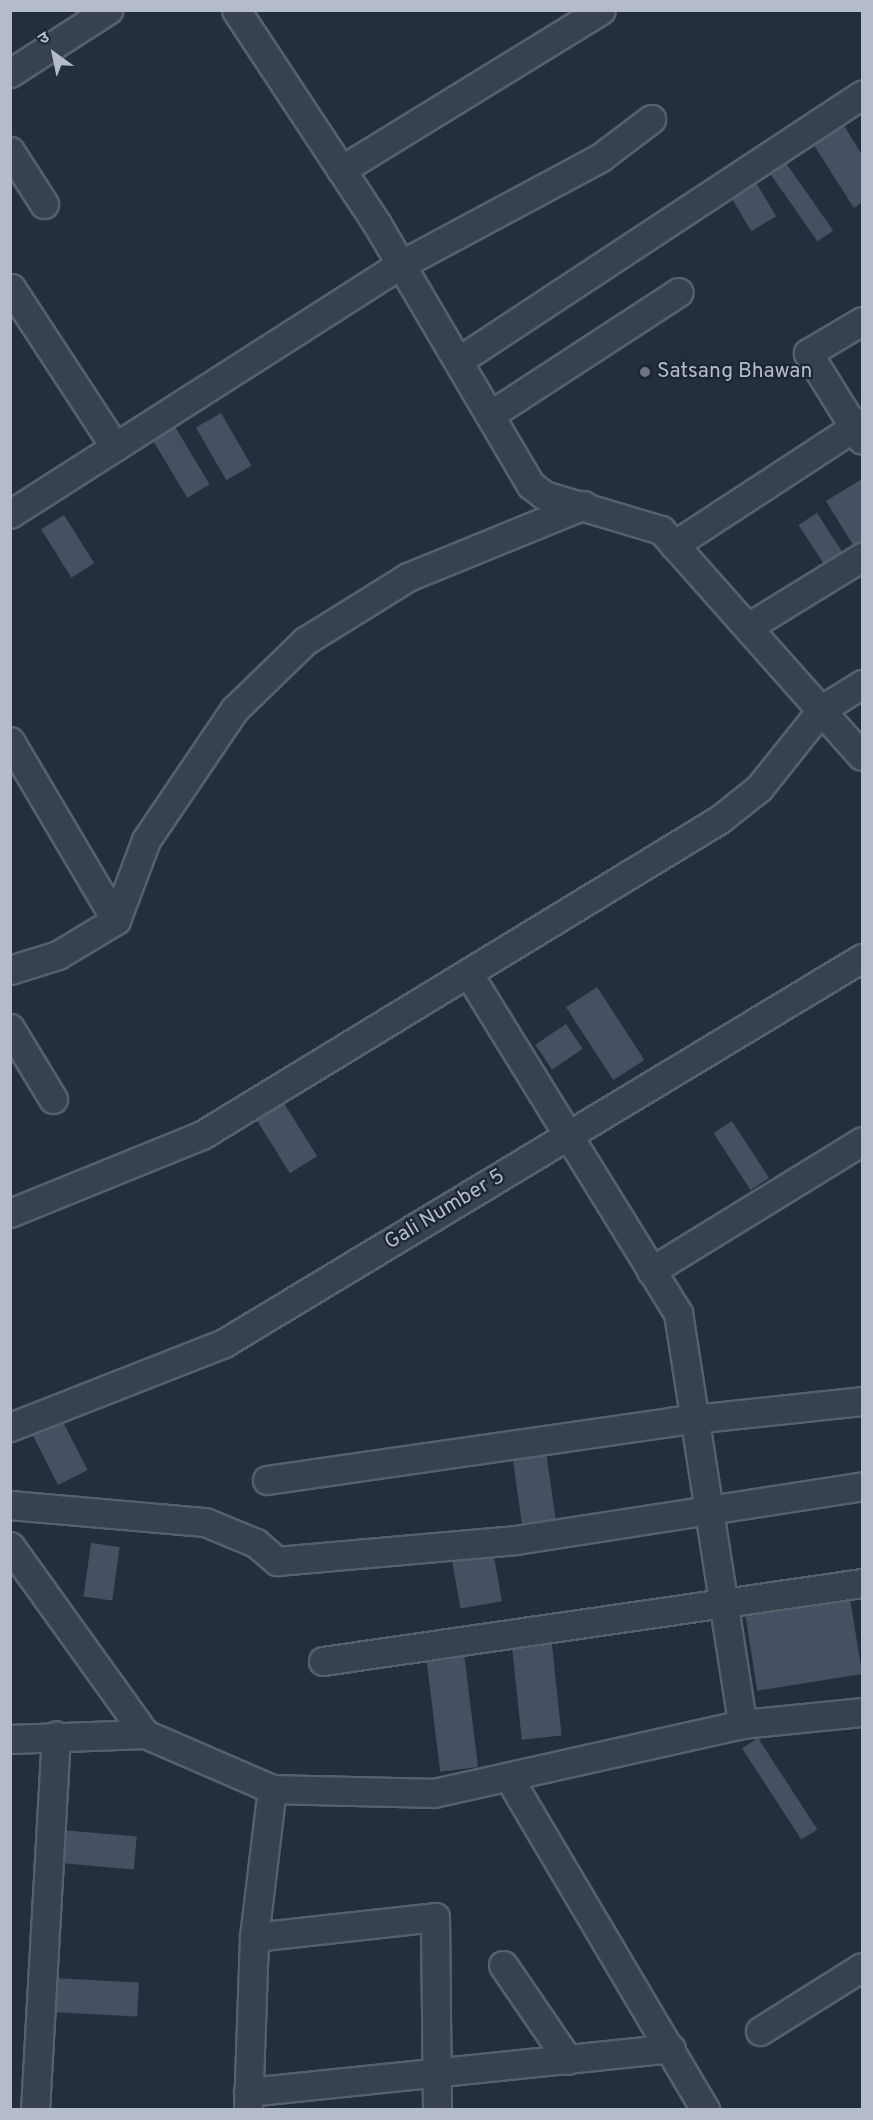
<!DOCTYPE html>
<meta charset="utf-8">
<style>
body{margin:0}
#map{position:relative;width:873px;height:2120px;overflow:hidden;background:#242f3e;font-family:Overpass,"Noto Sans Devanagari",sans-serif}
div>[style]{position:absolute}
.building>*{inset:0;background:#455162;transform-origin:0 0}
.roads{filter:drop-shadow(2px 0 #565f6c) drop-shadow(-2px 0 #565f6c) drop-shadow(0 2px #565f6c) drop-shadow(0 -2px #565f6c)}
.street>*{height:27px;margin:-13.5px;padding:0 13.5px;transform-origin:13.5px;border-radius:13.5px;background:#38414e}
.dots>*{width:16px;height:16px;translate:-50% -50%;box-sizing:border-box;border:3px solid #1d2633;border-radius:50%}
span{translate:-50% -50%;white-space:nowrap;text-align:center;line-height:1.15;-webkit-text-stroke:4.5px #1d2633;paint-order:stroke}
.poi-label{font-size:21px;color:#b4bcc9}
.left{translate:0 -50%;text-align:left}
.street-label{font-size:21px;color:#b4bcc9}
.frame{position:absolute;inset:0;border:12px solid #b4bcc9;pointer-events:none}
.north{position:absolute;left:24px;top:24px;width:60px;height:60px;-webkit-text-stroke:4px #1d2633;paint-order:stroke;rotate:327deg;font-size:16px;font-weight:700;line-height:24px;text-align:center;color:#b4bcc9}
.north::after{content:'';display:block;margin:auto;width:21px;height:27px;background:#b4bcc9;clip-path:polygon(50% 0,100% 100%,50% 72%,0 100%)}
</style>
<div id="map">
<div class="building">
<i style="clip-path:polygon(838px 116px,862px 155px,862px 202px,854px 208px,808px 136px)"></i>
<i style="left:781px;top:156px;width:91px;height:19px;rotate:55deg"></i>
<i style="left:752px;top:176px;width:47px;height:29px;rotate:59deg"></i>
<i style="left:221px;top:413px;width:61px;height:29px;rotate:60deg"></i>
<i style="left:171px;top:420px;width:75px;height:26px;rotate:59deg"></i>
<i style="clip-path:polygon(862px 479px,862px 543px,855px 548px,826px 501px)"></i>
<i style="left:817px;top:513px;width:48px;height:22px;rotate:57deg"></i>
<i style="left:64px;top:515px;width:57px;height:27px;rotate:58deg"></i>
<i style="left:597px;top:987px;width:87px;height:37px;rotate:57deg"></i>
<i style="left:566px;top:1024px;width:30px;height:37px;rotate:56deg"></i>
<i style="left:280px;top:1097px;width:70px;height:32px;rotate:58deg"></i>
<i style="left:732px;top:1121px;width:68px;height:22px;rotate:57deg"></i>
<i style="left:58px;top:1412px;width:65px;height:33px;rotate:63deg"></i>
<i style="left:546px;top:1451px;width:71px;height:34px;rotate:82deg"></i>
<i style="left:91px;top:1543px;width:29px;height:54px;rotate:8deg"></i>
<i style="left:493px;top:1551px;width:51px;height:42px;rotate:80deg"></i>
<i style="left:850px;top:1598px;width:77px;height:106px;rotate:81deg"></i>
<i style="left:551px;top:1635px;width:101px;height:40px;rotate:84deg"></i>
<i style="left:463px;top:1645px;width:123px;height:38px;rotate:83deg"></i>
<i style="left:758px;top:1738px;width:109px;height:19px;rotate:57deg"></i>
<i style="left:61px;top:1830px;width:76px;height:33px;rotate:5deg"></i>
<i style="left:53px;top:1978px;width:86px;height:34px;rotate:3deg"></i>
</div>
<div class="roads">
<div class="street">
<i style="left:236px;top:10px;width:256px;rotate:56.6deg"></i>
<i style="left:377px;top:224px;width:303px;rotate:59.5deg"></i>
<i style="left:531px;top:485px;width:16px;rotate:38deg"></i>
<i style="left:544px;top:495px;width:122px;rotate:16.7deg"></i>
<i style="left:661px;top:530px;width:302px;rotate:48.4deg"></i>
<i style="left:10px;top:73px;width:117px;rotate:-32.7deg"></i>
<i style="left:10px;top:151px;width:63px;rotate:57.3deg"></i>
<i style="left:341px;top:170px;width:305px;rotate:-31.6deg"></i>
<i style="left:11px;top:288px;width:190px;rotate:56.8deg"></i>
<i style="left:862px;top:321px;width:63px;rotate:149.3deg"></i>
<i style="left:808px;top:353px;width:102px;rotate:58.2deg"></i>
<i style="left:458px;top:361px;width:484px;rotate:-33.4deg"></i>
<i style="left:490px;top:415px;width:225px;rotate:-33.1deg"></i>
<i style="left:10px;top:514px;width:463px;rotate:-32.6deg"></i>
<i style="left:400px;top:265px;width:228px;rotate:-28.2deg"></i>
<i style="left:601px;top:157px;width:63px;rotate:-37.2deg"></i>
<i style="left:674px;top:545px;width:225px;rotate:-33.2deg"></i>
<i style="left:748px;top:627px;width:134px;rotate:-31.6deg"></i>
<i style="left:10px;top:741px;width:208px;rotate:59.4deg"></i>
<i style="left:10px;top:970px;width:50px;rotate:-17.4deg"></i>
<i style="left:58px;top:955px;width:68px;rotate:-31.1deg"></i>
<i style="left:116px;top:920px;width:85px;rotate:-69.4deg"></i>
<i style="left:146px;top:840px;width:157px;rotate:-55.9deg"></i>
<i style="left:234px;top:710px;width:99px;rotate:-44.2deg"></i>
<i style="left:305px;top:641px;width:121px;rotate:-31.9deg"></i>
<i style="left:408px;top:577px;width:190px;rotate:-22.2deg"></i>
<i style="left:468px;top:973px;width:400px;rotate:58.3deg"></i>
<i style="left:678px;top:1313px;width:416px;rotate:81.1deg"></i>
<i style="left:10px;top:1028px;width:83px;rotate:58.8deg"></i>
<i style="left:10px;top:1213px;width:207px;rotate:-22.1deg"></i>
<i style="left:202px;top:1135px;width:607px;rotate:-31.38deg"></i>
<i style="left:720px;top:819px;width:50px;rotate:-38.5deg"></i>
<i style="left:759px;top:788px;width:101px;rotate:-51.4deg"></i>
<i style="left:822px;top:709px;width:47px;rotate:-32deg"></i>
<i style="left:651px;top:1271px;width:248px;rotate:-31.6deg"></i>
<i style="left:10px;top:1427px;width:230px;rotate:-21.4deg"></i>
<i style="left:224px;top:1343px;width:745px;rotate:-31.11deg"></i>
<i style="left:267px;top:1480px;width:412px;rotate:-8.2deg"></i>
<i style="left:675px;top:1421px;width:188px;rotate:-6.1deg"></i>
<i style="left:10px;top:1505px;width:196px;rotate:5deg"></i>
<i style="left:205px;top:1522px;width:55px;rotate:22.4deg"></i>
<i style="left:256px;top:1543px;width:28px;rotate:41deg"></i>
<i style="left:277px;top:1561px;width:239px;rotate:-5deg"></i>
<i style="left:515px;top:1540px;width:351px;rotate:-8.8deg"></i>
<i style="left:10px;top:1546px;width:231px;rotate:54.3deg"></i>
<i style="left:323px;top:1661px;width:545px;rotate:-8.23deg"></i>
<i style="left:10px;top:1739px;width:135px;rotate:-2.1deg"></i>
<i style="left:145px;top:1734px;width:138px;rotate:23.4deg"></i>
<i style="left:509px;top:1778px;width:386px;rotate:59.4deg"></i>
<i style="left:254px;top:1937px;width:182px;rotate:-6.3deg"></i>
<i style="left:435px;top:1917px;width:193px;rotate:89.4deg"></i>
<i style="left:503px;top:1965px;width:115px;rotate:55.6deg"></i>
<i style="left:760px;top:2031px;width:120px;rotate:-32.1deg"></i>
<i style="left:248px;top:2092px;width:425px;rotate:-5.9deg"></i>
<i style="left:35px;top:2110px;width:375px;rotate:-86.8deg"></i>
<i style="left:248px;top:2110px;width:173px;rotate:-88deg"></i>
<i style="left:254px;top:1937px;width:149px;rotate:-83.1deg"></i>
<i style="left:272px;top:1789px;width:162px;rotate:1.4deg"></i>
<i style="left:434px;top:1793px;width:316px;rotate:-12.6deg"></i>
<i style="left:742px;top:1724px;width:121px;rotate:-5.7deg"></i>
</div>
</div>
<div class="dots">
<i style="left:645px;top:372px;background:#6b7280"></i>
</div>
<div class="poi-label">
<span class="left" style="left:657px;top:372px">Satsang Bhawan</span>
</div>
<div class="street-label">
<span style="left:445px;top:1210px;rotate:-31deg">Gali Number 5</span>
</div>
<div class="frame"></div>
<div class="north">उ</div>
</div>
